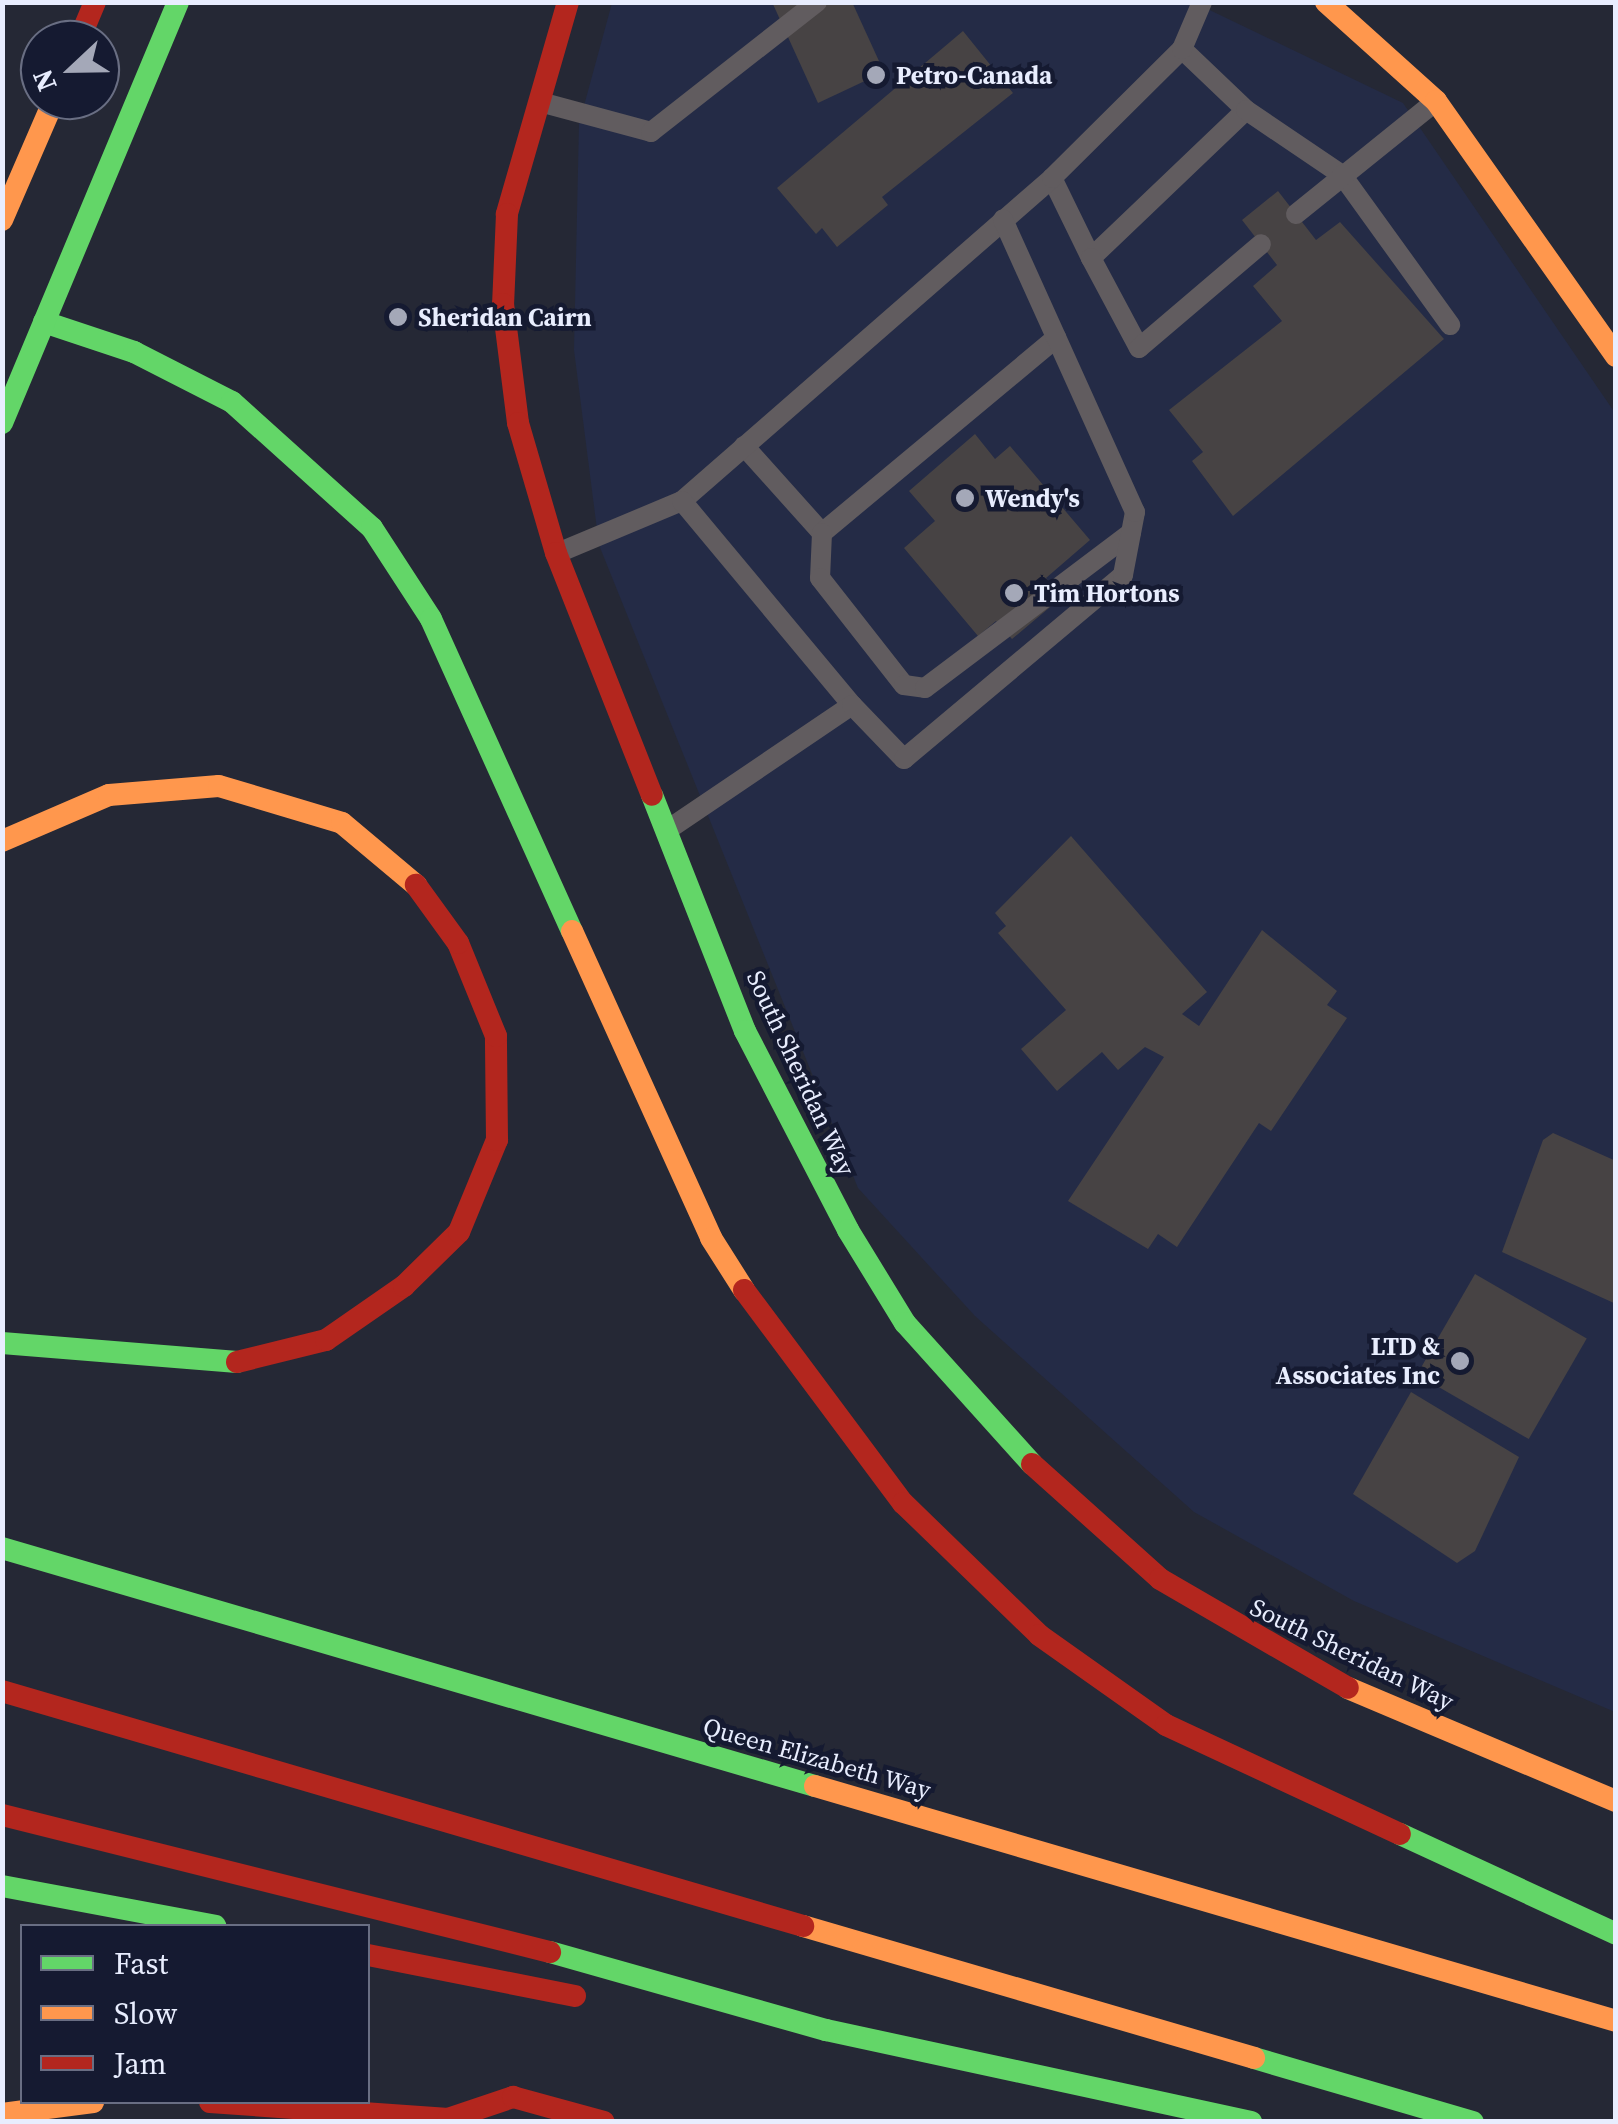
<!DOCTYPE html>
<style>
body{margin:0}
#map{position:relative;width:1618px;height:2124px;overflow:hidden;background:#252835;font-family:"Source Serif 4",serif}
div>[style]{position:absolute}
.built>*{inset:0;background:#242b46}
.building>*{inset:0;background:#474344;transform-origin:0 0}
.lane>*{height:20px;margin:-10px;padding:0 10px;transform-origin:10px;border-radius:10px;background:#615c5f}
.fast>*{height:22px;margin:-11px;padding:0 11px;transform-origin:11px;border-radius:11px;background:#63d668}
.slow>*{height:22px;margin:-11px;padding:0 11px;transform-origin:11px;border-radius:11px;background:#ff974d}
.jam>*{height:22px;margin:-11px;padding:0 11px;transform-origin:11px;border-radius:11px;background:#b3261e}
.dots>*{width:28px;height:28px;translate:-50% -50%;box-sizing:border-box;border:5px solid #151a31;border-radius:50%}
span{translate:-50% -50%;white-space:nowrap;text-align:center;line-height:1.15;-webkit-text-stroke:9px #151a31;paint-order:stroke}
.poi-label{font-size:25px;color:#e8edfe;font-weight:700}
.left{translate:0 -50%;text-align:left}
.right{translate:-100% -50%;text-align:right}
.street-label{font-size:25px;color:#e8edfe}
.frame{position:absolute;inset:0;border:5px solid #e8edfe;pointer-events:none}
.legend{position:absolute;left:20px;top:1924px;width:350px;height:180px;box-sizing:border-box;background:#151a31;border:2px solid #696e83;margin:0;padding:12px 18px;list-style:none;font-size:30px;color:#e8edfe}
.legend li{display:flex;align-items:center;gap:20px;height:50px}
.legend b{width:50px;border:2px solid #696e83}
.north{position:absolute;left:20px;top:20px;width:100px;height:100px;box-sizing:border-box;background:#151a31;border:2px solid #696e83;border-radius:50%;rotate:248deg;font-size:28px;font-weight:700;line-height:40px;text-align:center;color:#e8edfe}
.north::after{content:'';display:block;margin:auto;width:35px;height:45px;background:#a4a8b8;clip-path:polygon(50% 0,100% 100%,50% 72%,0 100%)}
</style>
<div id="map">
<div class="built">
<i style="clip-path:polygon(612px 3px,1195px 3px,1403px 103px,1615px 413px,1615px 1712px,1354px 1601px,1194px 1512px,975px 1316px,858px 1188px,599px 545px,574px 350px,579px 124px)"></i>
</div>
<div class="building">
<i style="clip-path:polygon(772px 2px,852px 2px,884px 72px,818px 103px)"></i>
<i style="clip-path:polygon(963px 31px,1013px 93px,882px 197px,888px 205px,837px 247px,822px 228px,816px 234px,777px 188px)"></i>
<i style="clip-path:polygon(1278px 191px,1316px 240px,1340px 222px,1444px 339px,1233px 516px,1192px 461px,1203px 452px,1169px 410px,1282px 321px,1253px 286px,1277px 265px,1242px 220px)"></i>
<i style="clip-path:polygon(975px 434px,995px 459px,1010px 446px,1090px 540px,1046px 578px,1062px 597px,1012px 639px,996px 621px,978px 636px,904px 548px,935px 521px,909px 491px)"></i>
<i style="clip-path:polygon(1071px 836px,1207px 992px,1182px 1014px,1199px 1026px,1262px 930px,1337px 991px,1327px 1005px,1347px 1018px,1271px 1131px,1259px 1123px,1177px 1247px,1158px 1234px,1148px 1249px,1068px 1201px,1164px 1057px,1145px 1047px,1118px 1070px,1102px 1052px,1057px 1091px,1021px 1049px,1066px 1010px,998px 933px,1006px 926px,995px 913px)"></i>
<i style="clip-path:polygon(1553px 1133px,1616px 1161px,1616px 1304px,1502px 1252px,1543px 1140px)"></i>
<i style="left:1475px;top:1274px;width:129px;height:116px;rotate:30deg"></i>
<i style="clip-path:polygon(1411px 1392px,1519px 1457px,1475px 1551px,1457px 1563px,1353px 1494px)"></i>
</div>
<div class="lane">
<i style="left:1182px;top:49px;width:88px;rotate:43.6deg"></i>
<i style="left:540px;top:102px;width:115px;rotate:15.1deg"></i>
<i style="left:651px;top:132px;width:211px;rotate:-38.1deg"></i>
<i style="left:1052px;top:178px;width:89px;rotate:64deg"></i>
<i style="left:1091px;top:258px;width:214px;rotate:-43.7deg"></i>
<i style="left:1246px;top:110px;width:116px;rotate:34.1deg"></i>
<i style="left:1342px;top:175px;width:185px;rotate:54.2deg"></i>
<i style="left:1296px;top:214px;width:179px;rotate:-38.9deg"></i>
<i style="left:1091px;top:258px;width:102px;rotate:61.9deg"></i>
<i style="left:1139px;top:348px;width:160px;rotate:-40.4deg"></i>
<i style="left:744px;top:446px;width:117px;rotate:48.1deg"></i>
<i style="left:822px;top:533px;width:305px;rotate:-39.8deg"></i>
<i style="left:682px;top:501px;width:491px;rotate:-41.1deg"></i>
<i style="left:1052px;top:178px;width:183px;rotate:-44.8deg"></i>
<i style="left:1182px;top:49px;width:51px;rotate:-66.9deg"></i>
<i style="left:822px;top:533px;width:45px;rotate:92.5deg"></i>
<i style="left:820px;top:578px;width:136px;rotate:51.9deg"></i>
<i style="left:904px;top:685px;width:21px;rotate:8deg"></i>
<i style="left:925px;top:688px;width:258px;rotate:-37deg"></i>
<i style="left:560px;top:552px;width:132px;rotate:-22.7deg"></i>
<i style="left:682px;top:501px;width:266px;rotate:50.2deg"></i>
<i style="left:852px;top:705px;width:221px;rotate:145.9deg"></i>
<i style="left:852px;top:705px;width:75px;rotate:46.1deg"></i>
<i style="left:904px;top:759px;width:286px;rotate:-40deg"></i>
<i style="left:1123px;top:575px;width:64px;rotate:-79.2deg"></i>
<i style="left:1135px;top:512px;width:321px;rotate:-114.3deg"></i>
</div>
<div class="fast">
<i style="left:44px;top:322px;width:95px;rotate:18.4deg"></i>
<i style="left:134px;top:352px;width:110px;rotate:27deg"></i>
<i style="left:232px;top:402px;width:188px;rotate:42deg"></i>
<i style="left:372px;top:528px;width:108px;rotate:57deg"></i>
<i style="left:431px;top:619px;width:342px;rotate:65.7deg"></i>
<i style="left:2px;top:423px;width:456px;rotate:-67.3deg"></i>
<i style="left:652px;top:795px;width:254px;rotate:68.5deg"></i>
<i style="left:745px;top:1031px;width:224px;rotate:62.6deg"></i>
<i style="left:848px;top:1230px;width:109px;rotate:58.5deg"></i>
<i style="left:905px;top:1323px;width:190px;rotate:48deg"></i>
<i style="left:2px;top:1343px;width:236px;rotate:4.6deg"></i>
<i style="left:2px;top:1548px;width:847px;rotate:16.32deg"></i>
<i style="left:1400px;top:1834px;width:238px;rotate:24.8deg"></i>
<i style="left:2px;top:1886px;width:217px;rotate:10.6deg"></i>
<i style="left:550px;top:1952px;width:287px;rotate:15.8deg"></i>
<i style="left:826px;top:2030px;width:435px;rotate:12.2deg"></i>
<i style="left:1254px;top:2058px;width:228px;rotate:16.3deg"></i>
</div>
<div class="slow">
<i style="left:1326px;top:2px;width:148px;rotate:42deg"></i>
<i style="left:1436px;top:101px;width:312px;rotate:54.8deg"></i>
<i style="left:2px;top:220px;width:131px;rotate:-66.6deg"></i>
<i style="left:2px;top:841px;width:116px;rotate:-23.3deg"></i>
<i style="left:109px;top:795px;width:110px;rotate:-4.7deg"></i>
<i style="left:219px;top:786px;width:128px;rotate:16.7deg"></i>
<i style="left:342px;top:823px;width:97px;rotate:40deg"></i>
<i style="left:572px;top:931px;width:337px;rotate:65.6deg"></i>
<i style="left:711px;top:1238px;width:62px;rotate:57.6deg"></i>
<i style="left:1348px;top:1688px;width:291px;rotate:22.9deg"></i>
<i style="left:815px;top:1786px;width:835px;rotate:16.35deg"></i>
<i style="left:803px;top:1926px;width:470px;rotate:16.3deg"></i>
<i style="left:2px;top:2114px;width:92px;rotate:-7.5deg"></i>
</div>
<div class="jam">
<i style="left:568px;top:2px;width:221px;rotate:106.1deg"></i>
<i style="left:507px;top:214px;width:90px;rotate:92.5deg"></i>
<i style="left:503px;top:304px;width:120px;rotate:82.8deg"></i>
<i style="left:518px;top:423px;width:135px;rotate:73.7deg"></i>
<i style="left:556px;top:553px;width:260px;rotate:68.4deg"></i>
<i style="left:79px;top:40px;width:41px;rotate:-67.2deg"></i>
<i style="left:744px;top:1290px;width:266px;rotate:53.3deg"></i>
<i style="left:903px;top:1503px;width:190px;rotate:44.1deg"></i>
<i style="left:1039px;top:1635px;width:156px;rotate:35.3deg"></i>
<i style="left:1166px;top:1725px;width:258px;rotate:25deg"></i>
<i style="left:237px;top:1362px;width:92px;rotate:-13.9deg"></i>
<i style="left:326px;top:1340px;width:95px;rotate:-34.7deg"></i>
<i style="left:404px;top:1286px;width:77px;rotate:-44.5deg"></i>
<i style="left:459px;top:1232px;width:100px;rotate:-67.6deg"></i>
<i style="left:497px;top:1140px;width:104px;rotate:-90.6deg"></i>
<i style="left:496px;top:1036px;width:100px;rotate:-112.2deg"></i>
<i style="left:458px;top:943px;width:72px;rotate:-125.9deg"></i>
<i style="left:1032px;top:1464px;width:172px;rotate:41.9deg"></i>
<i style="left:1160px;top:1579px;width:217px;rotate:30.1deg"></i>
<i style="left:2px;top:1691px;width:835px;rotate:16.35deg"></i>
<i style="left:2px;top:1815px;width:565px;rotate:14.04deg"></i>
<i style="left:368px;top:1955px;width:211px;rotate:11.2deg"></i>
<i style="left:210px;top:2102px;width:239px;rotate:4.1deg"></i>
<i style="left:448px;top:2119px;width:69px;rotate:-18.7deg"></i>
<i style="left:513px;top:2097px;width:94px;rotate:15.4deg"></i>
</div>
<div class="dots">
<i style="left:876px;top:75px;background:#a4a8b8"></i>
<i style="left:398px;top:317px;background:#a4a8b8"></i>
<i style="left:965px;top:498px;background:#a4a8b8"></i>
<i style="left:1014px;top:593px;background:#a4a8b8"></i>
<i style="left:1460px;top:1361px;background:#a4a8b8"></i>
</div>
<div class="poi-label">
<span class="left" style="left:896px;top:75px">Petro-Canada</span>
<span class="left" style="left:418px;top:317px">Sheridan Cairn</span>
<span class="left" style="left:985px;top:498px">Wendy's</span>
<span class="left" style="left:1034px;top:593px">Tim Hortons</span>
<span class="right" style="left:1440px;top:1361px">LTD &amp;<br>Associates Inc</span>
</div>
<div class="street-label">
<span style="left:801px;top:1073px;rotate:65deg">South Sheridan Way</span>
<span style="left:1352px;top:1654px;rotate:26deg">South Sheridan Way</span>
<span style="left:817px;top:1758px;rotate:16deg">Queen Elizabeth Way</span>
</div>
<div class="frame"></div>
<ul class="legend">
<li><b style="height:12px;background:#63d668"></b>Fast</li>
<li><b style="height:12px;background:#ff974d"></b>Slow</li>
<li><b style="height:12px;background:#b3261e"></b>Jam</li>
</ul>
<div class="north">N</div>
</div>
